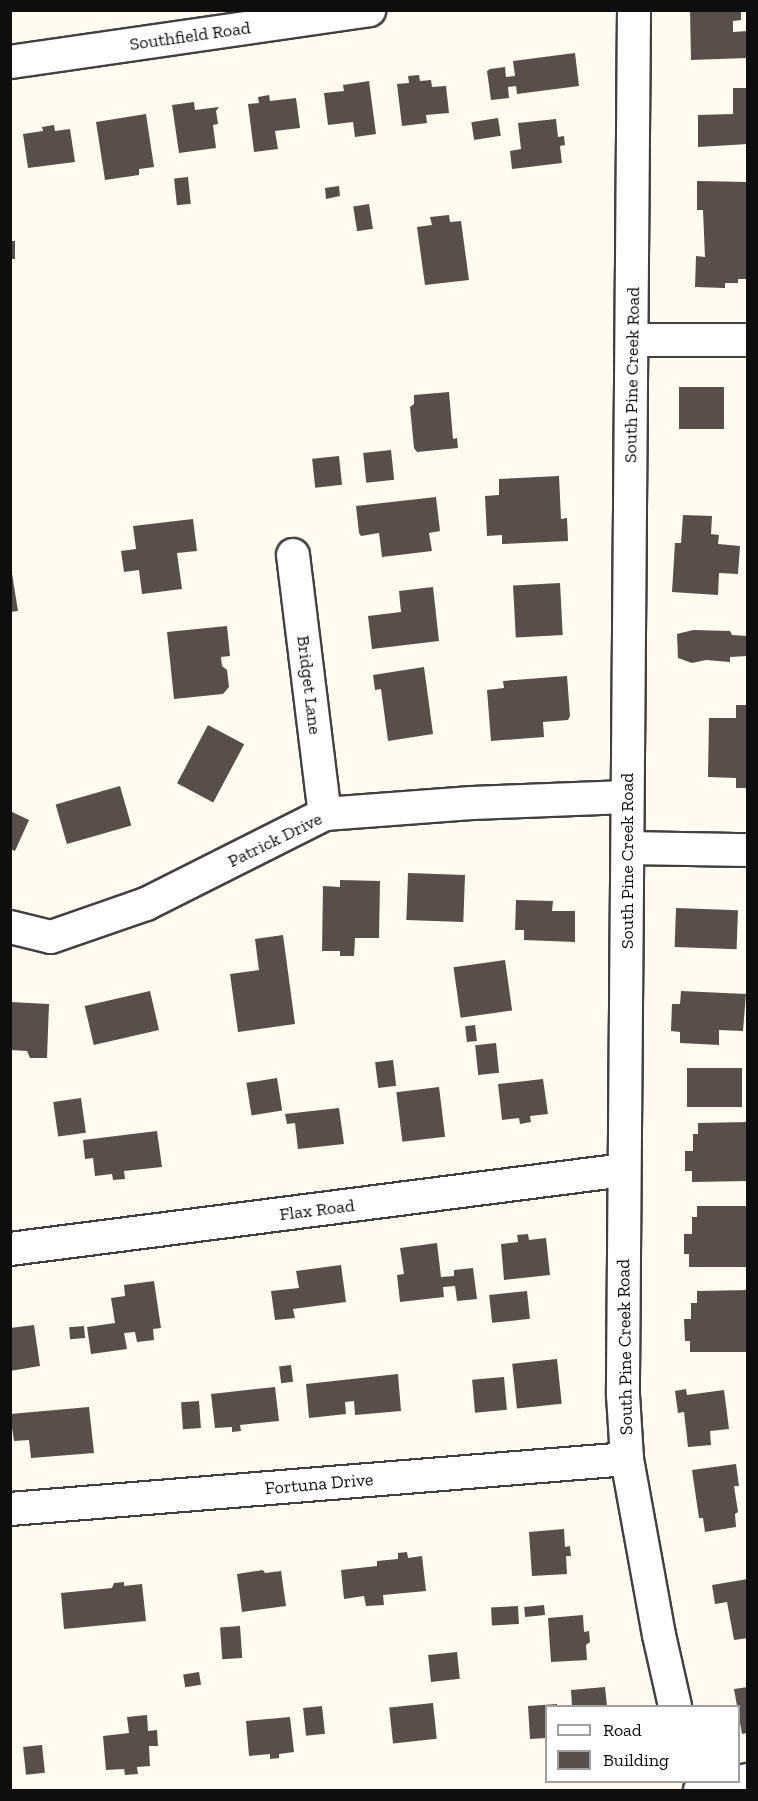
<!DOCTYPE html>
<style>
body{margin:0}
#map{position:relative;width:758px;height:1801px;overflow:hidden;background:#fffbf0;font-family:"Zilla Slab",serif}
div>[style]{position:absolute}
.building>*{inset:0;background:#584e4a;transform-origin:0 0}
.roads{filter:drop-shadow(2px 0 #414141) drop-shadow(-2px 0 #414141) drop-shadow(0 2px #414141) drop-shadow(0 -2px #414141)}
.minor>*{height:32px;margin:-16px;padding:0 16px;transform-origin:16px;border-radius:16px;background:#fff}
span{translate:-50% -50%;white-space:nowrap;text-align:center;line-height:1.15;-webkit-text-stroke:6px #fff;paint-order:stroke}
.street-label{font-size:18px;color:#0e0e0e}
.frame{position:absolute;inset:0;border:12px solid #0e0e0e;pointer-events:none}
.legend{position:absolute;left:545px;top:1705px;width:195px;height:78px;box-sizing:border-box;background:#fff;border:2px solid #9f9f9f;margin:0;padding:8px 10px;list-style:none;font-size:18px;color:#0e0e0e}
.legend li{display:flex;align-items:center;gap:12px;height:30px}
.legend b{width:30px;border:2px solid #9f9f9f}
</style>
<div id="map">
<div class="building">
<i style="clip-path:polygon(690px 10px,741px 10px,741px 20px,733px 21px,733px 32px,748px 31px,748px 58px,691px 60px)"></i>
<i style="clip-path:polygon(575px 53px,579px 86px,517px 94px,516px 86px,508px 87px,509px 98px,491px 100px,487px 71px,490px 69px,505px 67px,506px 77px,515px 76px,513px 61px)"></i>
<i style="clip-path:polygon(419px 75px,420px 81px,431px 80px,432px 87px,446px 86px,449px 113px,426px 115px,427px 123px,402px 126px,397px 84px,409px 83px,408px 76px)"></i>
<i style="clip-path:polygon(369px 81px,376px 134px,355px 137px,353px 122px,328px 125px,324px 93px,344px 91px,343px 85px)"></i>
<i style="clip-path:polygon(733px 88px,748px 88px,748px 144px,698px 147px,698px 115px,733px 114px)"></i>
<i style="clip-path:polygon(269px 95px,270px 101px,296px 98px,300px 128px,275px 131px,278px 149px,254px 152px,248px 104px,259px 103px,258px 97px)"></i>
<i style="clip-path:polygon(194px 102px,195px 110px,219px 107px,216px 111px,218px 124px,213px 125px,216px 148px,179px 153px,172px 105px)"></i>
<i style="clip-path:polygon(146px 114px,154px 167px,139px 169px,139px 175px,105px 180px,96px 122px)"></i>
<i style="left:498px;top:118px;width:18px;height:27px;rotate:81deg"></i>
<i style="clip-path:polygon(556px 119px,558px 137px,564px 136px,565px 145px,560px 146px,562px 163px,512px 169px,510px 151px,521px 149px,518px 123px)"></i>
<i style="clip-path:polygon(54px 125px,55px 131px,70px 129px,75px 162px,28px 168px,23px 134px,43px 131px,42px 127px)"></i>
<i style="left:188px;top:177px;width:27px;height:14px;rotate:84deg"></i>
<i style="clip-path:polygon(697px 181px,748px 182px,748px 279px,738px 279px,738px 283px,725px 283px,725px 288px,695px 287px,696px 256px,705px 257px,703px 210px,697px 210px)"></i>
<i style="clip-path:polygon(339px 186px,340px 196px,326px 199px,325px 188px)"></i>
<i style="left:369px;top:204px;width:25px;height:16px;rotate:81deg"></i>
<i style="clip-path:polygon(449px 215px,450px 222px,461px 221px,469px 280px,425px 285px,417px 227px,432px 225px,430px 217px)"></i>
<i style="left:10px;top:241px;width:5px;height:18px"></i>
<i style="left:679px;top:387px;width:45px;height:42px"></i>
<i style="clip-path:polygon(449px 392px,453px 439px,457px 438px,458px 448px,417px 452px,414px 448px,410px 407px,414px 404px,414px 395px)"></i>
<i style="left:391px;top:450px;width:30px;height:28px;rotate:84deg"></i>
<i style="left:339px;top:456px;width:29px;height:27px;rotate:84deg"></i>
<i style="clip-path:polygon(559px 476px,561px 519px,567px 518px,568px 541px,502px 544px,502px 535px,487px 536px,485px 496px,499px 495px,499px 479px)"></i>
<i style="clip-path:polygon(436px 497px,440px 531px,429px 533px,432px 551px,382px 557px,379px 533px,361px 536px,359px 533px,356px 506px)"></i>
<i style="clip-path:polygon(683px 515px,712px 516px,711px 534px,719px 535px,718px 544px,740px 546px,738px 574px,719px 573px,718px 595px,672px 592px,675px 543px,681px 543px)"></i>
<i style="clip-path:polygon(193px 519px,197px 551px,177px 553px,182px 589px,142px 594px,139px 570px,124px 572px,121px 551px,136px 549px,133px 526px)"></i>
<i style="clip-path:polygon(10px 561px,18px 611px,10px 612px)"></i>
<i style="left:560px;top:583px;width:52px;height:47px;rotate:87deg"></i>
<i style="clip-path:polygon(433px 587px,439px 641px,372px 649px,368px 616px,401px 612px,399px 591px)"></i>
<i style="clip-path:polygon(227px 626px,230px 656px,221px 657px,222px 666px,227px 670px,229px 687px,223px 694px,174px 699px,167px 632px)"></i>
<i style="clip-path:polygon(693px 630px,730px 631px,732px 635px,748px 636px,748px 656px,730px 657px,730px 662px,706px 660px,692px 663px,678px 658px,677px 634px)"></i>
<i style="clip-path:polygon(424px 667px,433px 734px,388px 741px,381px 689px,375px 690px,373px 675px)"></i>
<i style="clip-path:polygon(567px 676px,570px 716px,568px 720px,543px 722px,544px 737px,491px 741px,487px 690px,504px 688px,503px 681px)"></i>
<i style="clip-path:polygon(736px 705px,748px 705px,748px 788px,736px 788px,736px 778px,708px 777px,709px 718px,736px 718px)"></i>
<i style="left:208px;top:725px;width:41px;height:66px;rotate:28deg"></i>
<i style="left:120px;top:786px;width:41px;height:67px;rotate:74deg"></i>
<i style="clip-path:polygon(10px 811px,29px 820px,15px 851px,10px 849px)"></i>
<i style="left:408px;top:873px;width:57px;height:47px;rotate:2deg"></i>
<i style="clip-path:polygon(340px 880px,380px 881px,379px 938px,355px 938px,354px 956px,340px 956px,340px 951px,322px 951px,323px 886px,340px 887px)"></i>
<i style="clip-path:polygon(516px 900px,553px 901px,552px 911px,575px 911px,575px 942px,524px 940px,524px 930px,515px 930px)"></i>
<i style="left:676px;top:908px;width:62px;height:39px;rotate:2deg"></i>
<i style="clip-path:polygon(283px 935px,295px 1024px,238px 1032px,230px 974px,259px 970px,255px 939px)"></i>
<i style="left:505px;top:960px;width:51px;height:52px;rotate:82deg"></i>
<i style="left:150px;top:991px;width:40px;height:67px;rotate:77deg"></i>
<i style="clip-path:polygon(681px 991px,746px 994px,743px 1031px,719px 1030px,719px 1045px,680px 1043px,680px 1032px,671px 1031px,672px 1004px,680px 1004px)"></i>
<i style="clip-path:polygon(10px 1002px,49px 1004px,47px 1058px,30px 1058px,27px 1051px,10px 1050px)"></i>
<i style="left:475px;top:1025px;width:16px;height:10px;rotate:83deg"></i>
<i style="left:496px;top:1043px;width:30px;height:21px;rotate:84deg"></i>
<i style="left:393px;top:1060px;width:26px;height:18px;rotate:83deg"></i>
<i style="left:742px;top:1068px;width:39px;height:55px;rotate:90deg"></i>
<i style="left:277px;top:1078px;width:33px;height:31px;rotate:81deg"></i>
<i style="clip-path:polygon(543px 1079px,548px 1114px,530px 1116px,531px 1122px,520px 1124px,519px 1118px,502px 1120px,498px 1084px)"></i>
<i style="left:439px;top:1087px;width:50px;height:43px;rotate:83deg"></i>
<i style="left:81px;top:1098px;width:35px;height:28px;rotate:82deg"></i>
<i style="clip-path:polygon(339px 1108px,344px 1144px,298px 1149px,295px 1123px,287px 1124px,285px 1114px)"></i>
<i style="clip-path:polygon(748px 1122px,748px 1181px,692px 1182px,692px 1171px,685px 1171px,685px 1151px,693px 1151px,693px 1134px,698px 1134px,698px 1123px)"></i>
<i style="clip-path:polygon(157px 1131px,162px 1167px,124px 1171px,125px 1179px,113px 1180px,112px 1174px,95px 1176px,93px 1158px,85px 1159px,83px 1140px)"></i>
<i style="clip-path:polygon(697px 1206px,748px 1206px,748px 1267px,689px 1267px,689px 1254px,684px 1254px,684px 1234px,692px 1234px,692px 1217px,697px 1217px)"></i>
<i style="clip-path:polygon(528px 1234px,529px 1240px,546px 1238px,550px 1275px,504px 1280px,501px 1244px,518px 1242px,517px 1235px)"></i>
<i style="clip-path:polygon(437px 1243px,441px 1277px,454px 1276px,454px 1270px,473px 1268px,477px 1299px,457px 1301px,455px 1286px,443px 1287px,444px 1297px,400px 1302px,397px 1275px,404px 1274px,400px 1248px)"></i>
<i style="clip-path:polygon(341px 1265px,346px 1302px,293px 1309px,295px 1318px,275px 1320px,271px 1291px,299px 1288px,296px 1271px)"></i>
<i style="clip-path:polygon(154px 1281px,161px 1328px,153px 1329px,154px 1340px,137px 1342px,135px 1332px,124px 1333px,127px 1349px,91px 1354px,87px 1327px,115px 1323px,111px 1298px,125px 1296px,124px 1285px)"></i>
<i style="clip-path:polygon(748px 1290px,748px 1352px,690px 1352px,690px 1341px,685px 1341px,684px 1319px,691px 1319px,691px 1303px,697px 1303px,697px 1291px)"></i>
<i style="left:527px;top:1291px;width:28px;height:38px;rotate:84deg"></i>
<i style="clip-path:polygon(34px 1325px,40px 1366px,10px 1371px,10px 1328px)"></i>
<i style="left:84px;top:1326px;width:12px;height:15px;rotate:85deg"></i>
<i style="left:557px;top:1359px;width:45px;height:45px;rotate:84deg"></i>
<i style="left:291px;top:1365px;width:17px;height:12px;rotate:83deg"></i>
<i style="clip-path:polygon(398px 1374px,401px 1411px,355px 1415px,354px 1401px,345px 1402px,346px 1414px,309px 1418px,306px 1384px)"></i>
<i style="left:504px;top:1377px;width:33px;height:32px;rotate:85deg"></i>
<i style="clip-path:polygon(275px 1387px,279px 1421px,240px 1425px,241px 1431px,232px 1432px,232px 1427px,215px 1428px,211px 1394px)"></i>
<i style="clip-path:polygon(686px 1389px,687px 1395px,724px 1390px,729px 1429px,710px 1431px,711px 1445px,688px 1447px,684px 1412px,678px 1413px,675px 1391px)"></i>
<i style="left:199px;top:1401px;width:27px;height:18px;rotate:86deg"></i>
<i style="clip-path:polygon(89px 1407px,94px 1453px,31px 1458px,29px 1440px,14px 1441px,10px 1414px)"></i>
<i style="clip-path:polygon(736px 1464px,739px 1486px,734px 1486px,738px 1512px,735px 1514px,736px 1527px,705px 1532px,703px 1518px,699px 1518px,692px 1470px)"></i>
<i style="clip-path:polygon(564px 1529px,565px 1547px,570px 1546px,571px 1556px,566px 1556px,567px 1574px,532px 1576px,529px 1532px)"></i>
<i style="clip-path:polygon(407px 1552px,408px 1558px,422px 1556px,426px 1591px,383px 1595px,384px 1605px,366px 1606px,364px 1596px,344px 1599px,341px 1570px,377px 1566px,377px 1561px,398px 1559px,398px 1553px)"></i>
<i style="clip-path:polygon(263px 1570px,265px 1573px,281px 1571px,286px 1606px,242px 1612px,237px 1574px)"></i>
<i style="clip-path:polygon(748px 1579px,748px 1638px,734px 1640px,727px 1602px,715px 1604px,712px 1585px)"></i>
<i style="clip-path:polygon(124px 1582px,124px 1586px,142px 1584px,146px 1621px,64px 1629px,61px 1593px,112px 1588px,114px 1583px)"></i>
<i style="left:544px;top:1605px;width:10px;height:20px;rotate:84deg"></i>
<i style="left:518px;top:1606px;width:18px;height:27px;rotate:87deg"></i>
<i style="clip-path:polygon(583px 1615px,584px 1632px,589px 1631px,590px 1642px,586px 1645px,587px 1660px,551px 1662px,548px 1618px)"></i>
<i style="left:240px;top:1626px;width:32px;height:20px;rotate:86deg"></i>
<i style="left:457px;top:1652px;width:27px;height:29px;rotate:84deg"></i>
<i style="left:199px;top:1672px;width:13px;height:16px;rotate:81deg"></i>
<i style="clip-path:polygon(605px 1687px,607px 1706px,572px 1706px,571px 1690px)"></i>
<i style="clip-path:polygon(748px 1687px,748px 1733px,742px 1734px,734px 1689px)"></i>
<i style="left:433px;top:1703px;width:36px;height:44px;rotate:84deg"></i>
<i style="clip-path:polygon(557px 1704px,557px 1706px,546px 1706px,546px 1738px,530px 1739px,528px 1706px)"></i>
<i style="left:322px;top:1706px;width:28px;height:19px;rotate:84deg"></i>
<i style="clip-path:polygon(147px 1715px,148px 1731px,157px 1730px,158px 1746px,149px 1746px,150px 1766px,137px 1767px,138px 1774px,125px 1775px,124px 1769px,106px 1770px,103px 1736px,129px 1733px,127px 1717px)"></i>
<i style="clip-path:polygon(290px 1717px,294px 1752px,279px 1754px,279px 1758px,270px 1759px,270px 1754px,249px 1756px,246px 1721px)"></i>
<i style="left:42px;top:1745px;width:28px;height:19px;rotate:84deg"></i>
</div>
<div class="roads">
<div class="minor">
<i style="left:634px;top:10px;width:1385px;rotate:90.46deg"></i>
<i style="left:623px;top:1395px;width:64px;rotate:86.4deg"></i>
<i style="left:627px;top:1459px;width:179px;rotate:79.7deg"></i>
<i style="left:659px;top:1635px;width:73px;rotate:77.3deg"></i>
<i style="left:10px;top:62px;width:363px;rotate:-8.2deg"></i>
<i style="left:632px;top:340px;width:116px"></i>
<i style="left:293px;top:555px;width:261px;rotate:83deg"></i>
<i style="left:628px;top:848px;width:120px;rotate:1deg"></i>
<i style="left:10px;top:927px;width:42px;rotate:13.7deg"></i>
<i style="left:51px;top:937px;width:101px;rotate:-19.2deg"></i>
<i style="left:146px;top:904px;width:200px;rotate:-26.7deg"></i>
<i style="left:325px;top:814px;width:147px;rotate:-4.3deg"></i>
<i style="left:472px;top:803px;width:155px;rotate:-2.2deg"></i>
<i style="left:10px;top:1249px;width:619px;rotate:-7.33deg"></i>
<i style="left:10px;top:1509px;width:619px;rotate:-4.63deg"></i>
<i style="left:700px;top:1790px;width:49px;rotate:-11.8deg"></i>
</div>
</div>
<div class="street-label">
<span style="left:190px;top:36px;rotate:-8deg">Southfield Road</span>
<span style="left:632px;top:375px;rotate:-89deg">South Pine Creek Road</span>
<span style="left:309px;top:685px;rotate:83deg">Bridget Lane</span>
<span style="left:275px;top:840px;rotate:-26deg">Patrick Drive</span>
<span style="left:627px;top:861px;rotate:-90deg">South Pine Creek Road</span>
<span style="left:317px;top:1210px;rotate:-7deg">Flax Road</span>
<span style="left:625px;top:1347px;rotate:-91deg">South Pine Creek Road</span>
<span style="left:319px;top:1484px;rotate:-5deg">Fortuna Drive</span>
</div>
<div class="frame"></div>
<ul class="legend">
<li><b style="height:8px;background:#fff"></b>Road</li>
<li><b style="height:16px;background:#584e4a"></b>Building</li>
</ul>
</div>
